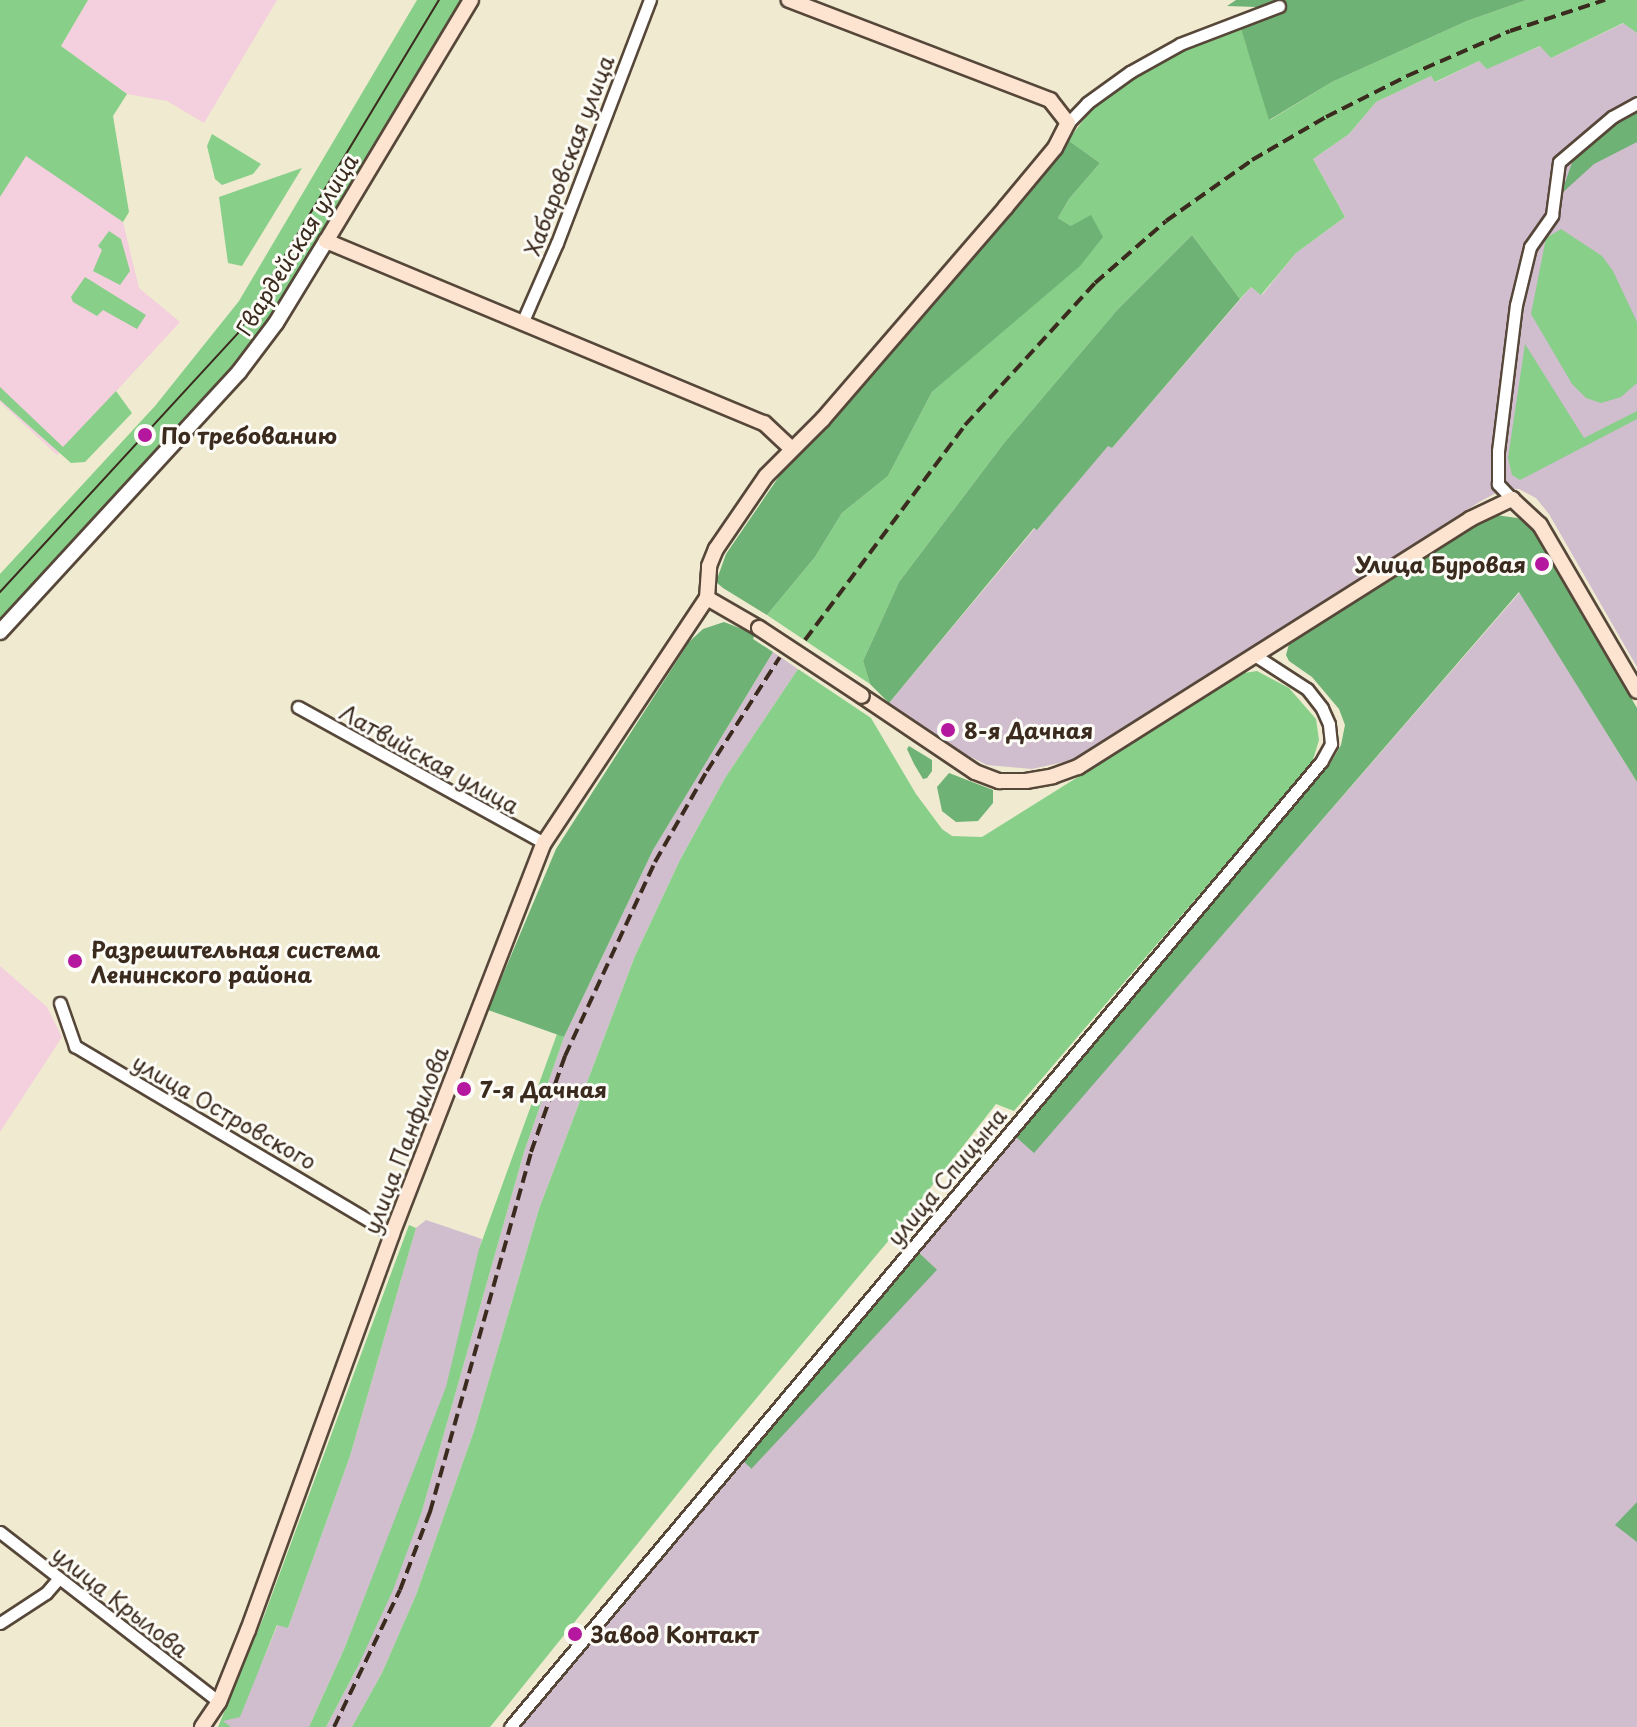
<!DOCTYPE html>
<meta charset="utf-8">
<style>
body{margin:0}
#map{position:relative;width:1637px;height:1727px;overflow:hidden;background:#efead0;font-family:"Playpen Sans",sans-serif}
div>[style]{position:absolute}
.built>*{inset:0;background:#f4cfdd}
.industrial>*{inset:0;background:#d0bdcd}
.green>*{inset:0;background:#88cf89}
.forest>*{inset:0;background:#6eb275;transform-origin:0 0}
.roads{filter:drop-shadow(2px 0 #564739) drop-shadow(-2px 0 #564739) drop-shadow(0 2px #564739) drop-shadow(0 -2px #564739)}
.minor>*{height:11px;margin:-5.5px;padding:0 5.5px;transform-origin:5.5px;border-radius:5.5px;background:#fff}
.tertiary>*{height:14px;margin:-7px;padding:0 7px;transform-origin:7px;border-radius:7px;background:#fff}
.secondary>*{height:14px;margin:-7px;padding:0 7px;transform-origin:7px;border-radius:7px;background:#fde4d1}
.tram>*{height:2px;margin:-1px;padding:0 1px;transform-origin:1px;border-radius:1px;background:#3b2a1e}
.rail>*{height:4px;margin-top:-2px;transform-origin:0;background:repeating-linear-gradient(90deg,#3b2a1e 0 12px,transparent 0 18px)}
.bridges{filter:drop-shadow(2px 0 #564739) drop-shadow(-2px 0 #564739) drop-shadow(0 2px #564739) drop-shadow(0 -2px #564739)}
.secondary-bridge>*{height:14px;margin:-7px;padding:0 7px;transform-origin:7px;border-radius:7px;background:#fde4d1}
.dots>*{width:22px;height:22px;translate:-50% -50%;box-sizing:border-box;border:4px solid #fdfcf7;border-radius:50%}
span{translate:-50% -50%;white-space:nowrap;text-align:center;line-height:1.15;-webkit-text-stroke:6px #fdfcf7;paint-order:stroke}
.street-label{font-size:22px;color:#3b2a1e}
.poi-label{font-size:22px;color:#3b2a1e;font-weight:700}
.left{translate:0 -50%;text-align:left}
.right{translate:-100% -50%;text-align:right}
</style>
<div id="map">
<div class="built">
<i style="clip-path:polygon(88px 0,277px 0,204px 123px,167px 101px,127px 94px,61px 46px)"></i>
<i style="clip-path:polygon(26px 155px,123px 222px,139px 288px,180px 322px,57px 455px,0 402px,0 197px)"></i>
<i style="clip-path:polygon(0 966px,47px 1007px,62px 1037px,0 1132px)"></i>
</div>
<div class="industrial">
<i style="clip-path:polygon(1624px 23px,1637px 33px,1637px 667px,1549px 514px,1536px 498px,1519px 489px,1500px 491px,1481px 501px,1077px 759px,1032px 769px,987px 765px,963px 753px,889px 703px,1035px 528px,1038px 529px,1108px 445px,1112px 448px,1251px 287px,1262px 295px,1296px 253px,1345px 217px,1313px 159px,1349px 134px,1376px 102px,1431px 76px,1436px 82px,1479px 61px,1487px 68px,1541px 46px,1551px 58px)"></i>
<i style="clip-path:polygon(1520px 592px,1637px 782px,1637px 1727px,520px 1727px,1015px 1136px,1034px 1152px)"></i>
<i style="clip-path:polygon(773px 652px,798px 669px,725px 778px,680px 860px,635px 956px,539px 1209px,474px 1431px,416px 1595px,382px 1673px,352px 1727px,326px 1727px,358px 1666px,422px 1511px,524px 1152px,564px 1037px,653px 850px)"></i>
<i style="clip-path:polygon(426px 1220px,482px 1239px,447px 1387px,345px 1647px,309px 1727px,231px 1727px,222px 1722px,260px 1667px,278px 1624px,288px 1628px,350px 1456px,416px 1228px)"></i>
</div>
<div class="green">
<i style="clip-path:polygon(0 0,88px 0,61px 46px,127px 94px,113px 116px,129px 212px,123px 222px,26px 156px,0 197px)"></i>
<i style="clip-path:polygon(417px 0,464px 0,271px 319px,234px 367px,0 624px,0 574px,155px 406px,239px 301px)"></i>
<i style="clip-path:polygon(1527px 0,1637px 0,1637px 33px,1623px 23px,1551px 58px,1540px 46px,1487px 69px,1479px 61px,1435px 82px,1431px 76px,1376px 102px,1349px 134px,1313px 159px,1345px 217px,1296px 253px,1261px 295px,1251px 287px,1240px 299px,1192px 235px,1118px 309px,1004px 443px,899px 582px,863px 661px,870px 684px,767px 615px,815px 557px,842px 513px,888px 476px,932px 392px,1032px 305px,1071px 226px,1058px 218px,1069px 199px,1100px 163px,1068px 140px,1092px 109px,1116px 88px,1183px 50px,1241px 29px,1270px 120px,1332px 82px,1467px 21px)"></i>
<i style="clip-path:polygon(212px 134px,261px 164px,253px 174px,222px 185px,215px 179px,207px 146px)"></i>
<i style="clip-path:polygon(302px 168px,242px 266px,228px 263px,219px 197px)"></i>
<i style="clip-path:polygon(1561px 229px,1602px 256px,1613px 271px,1637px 322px,1637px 383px,1621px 397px,1601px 403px,1586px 398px,1572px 384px,1531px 314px,1546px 238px)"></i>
<i style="clip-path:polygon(109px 231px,121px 239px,130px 271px,120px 285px,93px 271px,102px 250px,98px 246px)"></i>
<i style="clip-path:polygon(85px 277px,146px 315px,137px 329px,103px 310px,97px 316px,73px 302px,71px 297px)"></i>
<i style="clip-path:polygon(1525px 344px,1584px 438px,1637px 411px,1637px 419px,1520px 480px,1512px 475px,1508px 458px)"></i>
<i style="clip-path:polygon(0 387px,63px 447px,116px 391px,132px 413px,85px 462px,71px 463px,0 400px)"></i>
<i style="clip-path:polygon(798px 669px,871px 718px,916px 794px,942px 829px,952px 836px,982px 837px,1244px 673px,1257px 671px,1289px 688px,1316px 719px,1319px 740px,1312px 763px,1014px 1111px,996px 1104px,895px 1233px,713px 1450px,490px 1727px,352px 1727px,382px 1673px,416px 1595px,474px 1431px,539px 1209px,635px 956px,680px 860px,725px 778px)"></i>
<i style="clip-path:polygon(557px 1034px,564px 1037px,524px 1152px,422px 1511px,393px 1590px,358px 1666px,326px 1727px,309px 1727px,345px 1647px,446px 1387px,479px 1249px)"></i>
<i style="clip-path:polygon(409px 1225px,416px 1228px,350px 1456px,288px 1628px,277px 1625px,240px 1717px,223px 1721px,231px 1727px,218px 1727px,264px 1616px)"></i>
</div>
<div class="forest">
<i style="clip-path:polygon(1236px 0,1527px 0,1467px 21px,1332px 82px,1269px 120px,1241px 29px,1256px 7px,1227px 6px)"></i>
<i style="clip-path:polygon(1637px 113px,1637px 142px,1594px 164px,1561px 194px,1573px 160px,1608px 128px)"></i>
<i style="clip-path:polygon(1068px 140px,1100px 163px,1069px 199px,1058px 218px,1071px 226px,1091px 215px,1103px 237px,1080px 266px,932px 392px,888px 476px,842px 513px,815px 557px,767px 615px,723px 588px,716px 582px,726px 554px,780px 475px,829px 425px)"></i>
<i style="clip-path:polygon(1192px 235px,1240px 299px,1112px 448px,1108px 446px,1037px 530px,1034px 528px,889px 703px,870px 684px,863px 661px,899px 582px,1004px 443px,1118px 309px)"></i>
<i style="clip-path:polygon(1496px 515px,1524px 519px,1534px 531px,1637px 708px,1637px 782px,1519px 592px,1034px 1153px,1015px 1136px,1330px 764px,1341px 745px,1345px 725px,1339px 709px,1312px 677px,1289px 661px,1286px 655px,1289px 644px,1477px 523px)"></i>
<i style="clip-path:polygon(724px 622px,755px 634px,753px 639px,773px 652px,653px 850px,564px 1037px,488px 1010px,556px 849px,689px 642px,703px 629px)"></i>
<i style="clip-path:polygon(909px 746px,932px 760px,932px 771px,927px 778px,923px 779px,914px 764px,907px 749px)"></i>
<i style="clip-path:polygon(949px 773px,993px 790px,993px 803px,978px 821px,956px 822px,942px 811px,937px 787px)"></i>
<i style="left:918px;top:1252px;width:26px;height:272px;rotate:43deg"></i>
<i style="clip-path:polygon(1637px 1502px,1637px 1542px,1615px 1525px)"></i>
</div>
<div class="roads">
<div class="minor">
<i style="left:1068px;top:123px;width:28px;rotate:-46deg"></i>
<i style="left:1087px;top:103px;width:53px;rotate:-35.8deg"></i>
<i style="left:1130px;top:72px;width:57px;rotate:-29.2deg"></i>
<i style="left:1180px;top:44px;width:106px;rotate:-21deg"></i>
<i style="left:522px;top:323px;width:87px;rotate:-66.4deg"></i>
<i style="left:557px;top:243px;width:260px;rotate:-69.1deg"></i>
<i style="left:1512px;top:499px;width:21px;rotate:-133deg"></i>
<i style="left:1498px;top:484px;width:33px;rotate:-90deg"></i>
<i style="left:1498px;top:451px;width:147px;rotate:-83deg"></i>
<i style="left:1516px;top:305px;width:60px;rotate:-76.4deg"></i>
<i style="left:1530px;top:247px;width:39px;rotate:-55deg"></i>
<i style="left:1552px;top:215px;width:53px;rotate:-82.5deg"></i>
<i style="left:1559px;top:162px;width:70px;rotate:-40.3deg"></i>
<i style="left:1612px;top:117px;width:29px;rotate:-29deg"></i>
<i style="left:298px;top:707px;width:281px;rotate:28.9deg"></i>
<i style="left:60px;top:1003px;width:46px;rotate:70.8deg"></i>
<i style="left:75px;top:1046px;width:369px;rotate:30.7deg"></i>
<i style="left:0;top:1532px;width:277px;rotate:37.8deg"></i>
<i style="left:0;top:1623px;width:55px;rotate:-33.1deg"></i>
<i style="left:46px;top:1593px;width:18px;rotate:-49deg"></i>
<i style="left:510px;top:1727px;width:1261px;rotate:-49.96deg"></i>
<i style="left:1321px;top:762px;width:21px;rotate:-61deg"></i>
<i style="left:1331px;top:744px;width:20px;rotate:-96deg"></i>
<i style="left:1329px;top:724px;width:17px;rotate:-114deg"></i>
<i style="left:1322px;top:708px;width:24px;rotate:-128deg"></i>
<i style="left:1307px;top:689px;width:61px;rotate:-147.1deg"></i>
</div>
<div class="tertiary">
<i style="left:0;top:632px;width:353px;rotate:-47.4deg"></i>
<i style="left:239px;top:372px;width:61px;rotate:-52.9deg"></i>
<i style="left:276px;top:323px;width:96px;rotate:-58.6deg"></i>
</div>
<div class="secondary">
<i style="left:471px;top:0;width:281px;rotate:121deg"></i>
<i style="left:326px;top:241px;width:474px;rotate:22.6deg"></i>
<i style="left:764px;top:423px;width:37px;rotate:43deg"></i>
<i style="left:707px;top:598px;width:60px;rotate:30deg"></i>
<i style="left:862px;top:696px;width:136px;rotate:33.9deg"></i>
<i style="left:975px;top:772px;width:26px;rotate:21deg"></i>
<i style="left:999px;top:781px;width:27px"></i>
<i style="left:1026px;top:781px;width:27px;rotate:-10deg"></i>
<i style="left:1053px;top:776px;width:27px;rotate:-20deg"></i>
<i style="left:1078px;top:767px;width:464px;rotate:-32.3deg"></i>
<i style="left:1470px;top:519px;width:47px;rotate:-25.5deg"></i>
<i style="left:1512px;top:499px;width:38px;rotate:43deg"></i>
<i style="left:1540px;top:525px;width:192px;rotate:59.7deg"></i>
<i style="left:202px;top:1727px;width:30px;rotate:-56deg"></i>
<i style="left:219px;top:1702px;width:78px;rotate:-68.1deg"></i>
<i style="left:248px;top:1630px;width:421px;rotate:-70deg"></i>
<i style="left:392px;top:1234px;width:420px;rotate:-68.8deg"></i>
<i style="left:544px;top:843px;width:294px;rotate:-56.4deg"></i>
<i style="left:707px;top:598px;width:32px;rotate:-86deg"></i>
<i style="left:709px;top:566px;width:18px;rotate:-68deg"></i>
<i style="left:716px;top:549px;width:88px;rotate:-55.6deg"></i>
<i style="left:766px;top:476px;width:81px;rotate:-45deg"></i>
<i style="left:823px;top:419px;width:279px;rotate:-49.2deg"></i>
<i style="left:1005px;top:208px;width:78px;rotate:-50.2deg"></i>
<i style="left:1055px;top:148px;width:28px;rotate:-63deg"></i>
<i style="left:1068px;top:123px;width:29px;rotate:-128deg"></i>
<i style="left:1050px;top:100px;width:280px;rotate:-159deg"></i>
</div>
</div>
<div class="tram">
<i style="left:0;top:592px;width:352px;rotate:-47.4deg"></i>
<i style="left:238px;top:333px;width:389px;rotate:-58.9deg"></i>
</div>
<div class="rail">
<i style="left:805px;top:640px;width:268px;rotate:-53.3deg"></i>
<i style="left:965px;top:425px;width:193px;rotate:-47.5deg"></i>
<i style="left:1095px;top:283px;width:94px;rotate:-41.1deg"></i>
<i style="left:1166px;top:221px;width:105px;rotate:-35.3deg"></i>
<i style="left:1252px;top:160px;width:86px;rotate:-30.2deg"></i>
<i style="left:1326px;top:117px;width:91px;rotate:-26.8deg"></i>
<i style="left:1407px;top:76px;width:112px;rotate:-23.6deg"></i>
<i style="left:1510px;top:31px;width:100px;rotate:-18.1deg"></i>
<i style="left:334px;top:1727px;width:152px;rotate:-64.3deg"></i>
<i style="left:400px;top:1590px;width:84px;rotate:-69deg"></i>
<i style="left:430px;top:1512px;width:374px;rotate:-74.3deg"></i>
<i style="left:531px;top:1152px;width:102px;rotate:-70.5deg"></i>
<i style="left:565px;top:1056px;width:214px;rotate:-65.1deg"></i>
<i style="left:655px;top:862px;width:105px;rotate:-60.3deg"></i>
<i style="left:707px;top:771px;width:135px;rotate:-57.4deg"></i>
</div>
<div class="bridges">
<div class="secondary-bridge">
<i style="left:759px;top:628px;width:123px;rotate:33.4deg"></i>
</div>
</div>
<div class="dots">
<i style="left:145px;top:435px;background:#b5179e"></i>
<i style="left:1542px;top:564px;background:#b5179e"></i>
<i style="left:948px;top:730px;background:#b5179e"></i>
<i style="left:75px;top:961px;background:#b5179e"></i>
<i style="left:464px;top:1089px;background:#b5179e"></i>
<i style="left:575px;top:1634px;background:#b5179e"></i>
</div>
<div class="street-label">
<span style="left:568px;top:155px;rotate:-69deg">Хабаровская улица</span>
<span style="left:296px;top:244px;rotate:-58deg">Гвардейская улица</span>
<span style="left:430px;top:758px;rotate:29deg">Латвийская улица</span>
<span style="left:225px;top:1111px;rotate:30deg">улица Островского</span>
<span style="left:405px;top:1140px;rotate:-69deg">улица Панфилова</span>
<span style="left:946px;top:1176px;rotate:-50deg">улица Спицына</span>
<span style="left:121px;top:1601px;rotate:38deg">улица Крылова</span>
</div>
<div class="poi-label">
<span class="left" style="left:161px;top:435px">По требованию</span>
<span class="right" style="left:1526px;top:564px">Улица Буровая</span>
<span class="left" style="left:964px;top:730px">8-я Дачная</span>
<span class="left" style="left:91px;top:961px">Разрешительная система<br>Ленинского района</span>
<span class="left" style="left:480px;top:1089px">7-я Дачная</span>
<span class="left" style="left:591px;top:1634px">Завод Контакт</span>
</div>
</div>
